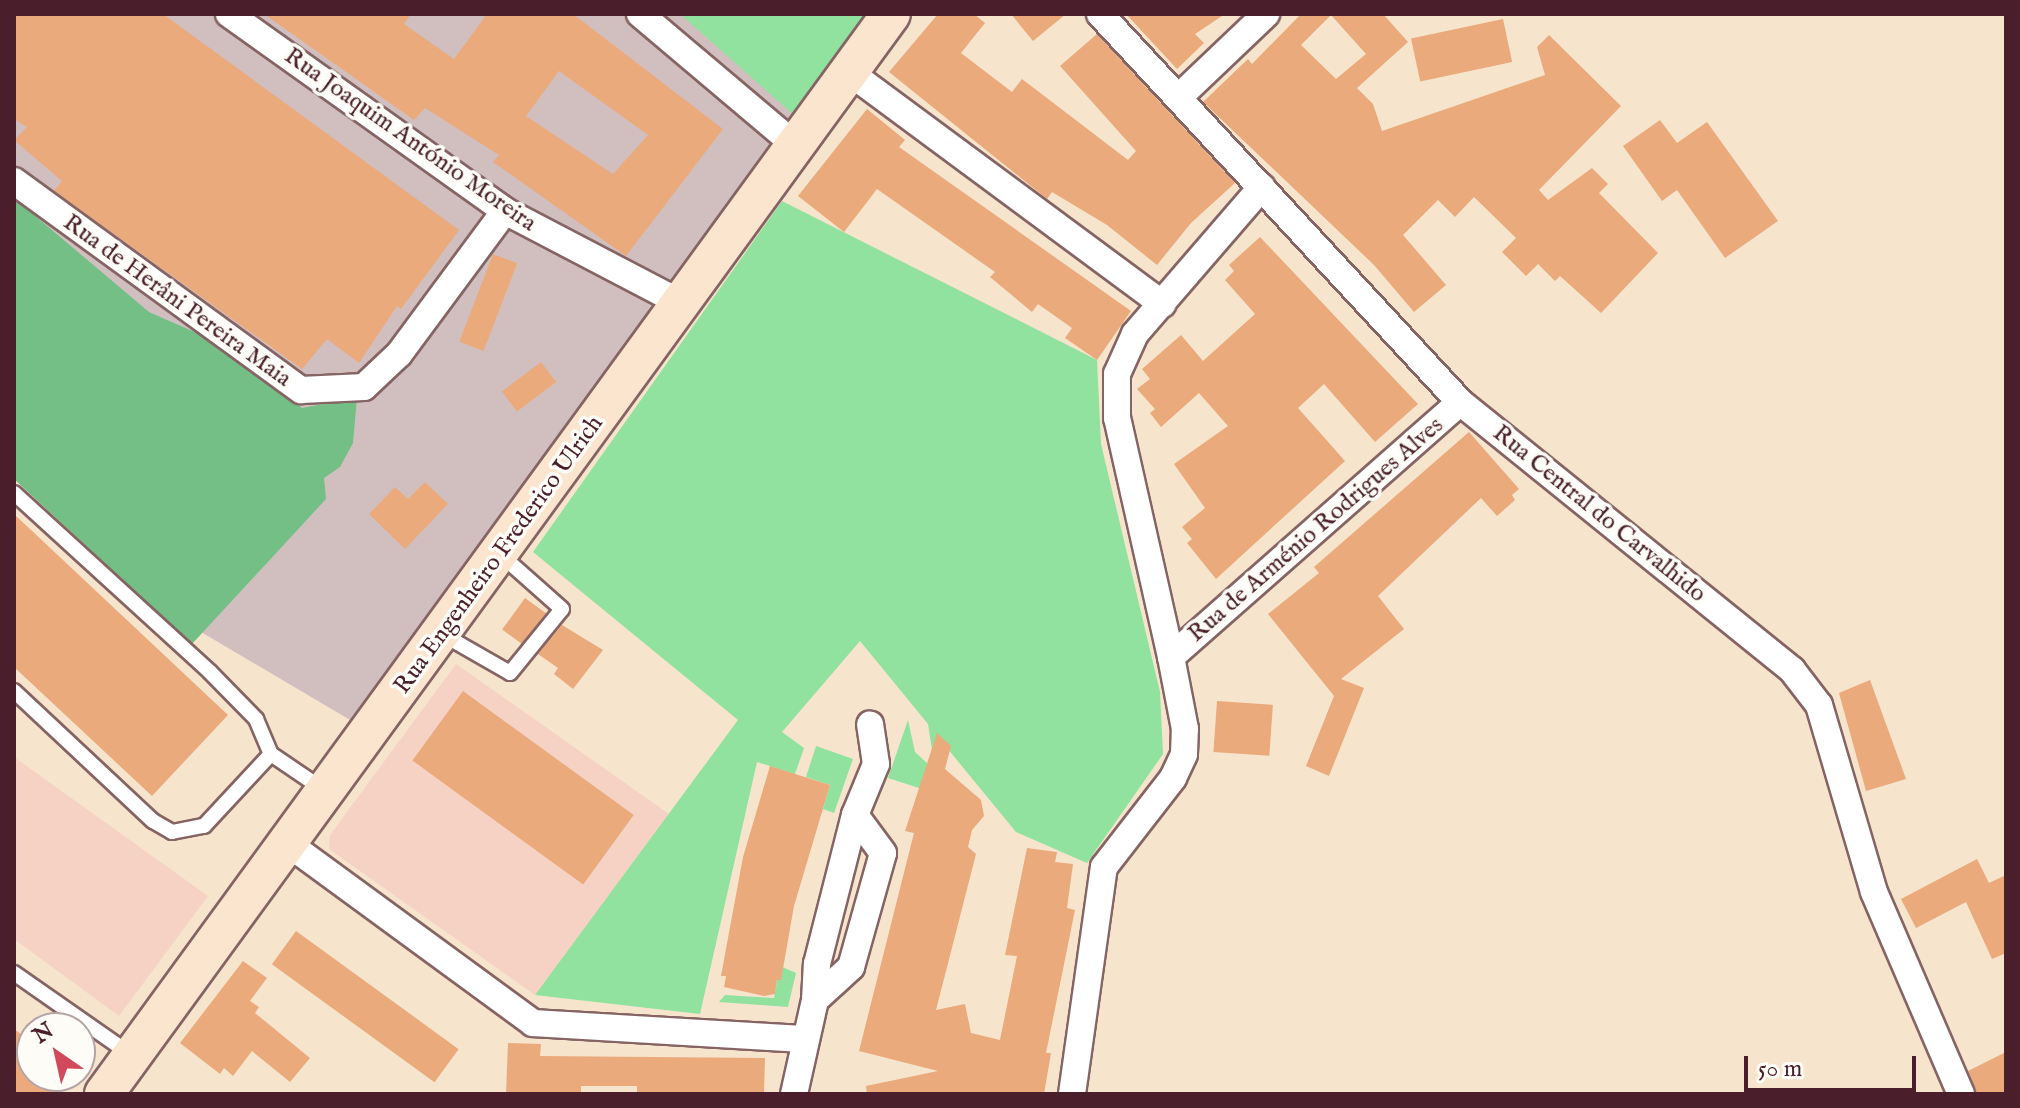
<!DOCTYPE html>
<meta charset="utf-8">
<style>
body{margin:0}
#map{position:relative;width:2020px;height:1108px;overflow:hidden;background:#f6e4cd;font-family:"IM FELL English",serif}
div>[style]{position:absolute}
.built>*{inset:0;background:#f6d2c5}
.industrial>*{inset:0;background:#d1bfbf}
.green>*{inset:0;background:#91e19f}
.forest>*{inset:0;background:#74bf86}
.building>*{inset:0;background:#eaaa7b;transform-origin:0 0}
.roads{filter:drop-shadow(2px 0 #866464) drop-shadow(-2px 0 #866464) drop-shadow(0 2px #866464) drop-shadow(0 -2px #866464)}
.service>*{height:14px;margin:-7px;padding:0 7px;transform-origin:7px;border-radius:7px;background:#fff}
.minor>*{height:26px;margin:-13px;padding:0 13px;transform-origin:13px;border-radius:13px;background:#fff}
.secondary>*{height:38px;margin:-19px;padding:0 19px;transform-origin:19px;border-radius:19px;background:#fbe5cf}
span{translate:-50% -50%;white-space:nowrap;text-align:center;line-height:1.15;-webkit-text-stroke:7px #fdfcf7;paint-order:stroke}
.street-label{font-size:24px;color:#4a1f2b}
.frame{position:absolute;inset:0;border:16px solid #4a1f2b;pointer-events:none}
.north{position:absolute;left:16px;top:1012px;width:80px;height:80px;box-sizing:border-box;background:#fdfcf7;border:2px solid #b5a4a5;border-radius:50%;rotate:326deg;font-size:22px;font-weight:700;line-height:32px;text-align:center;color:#4a1f2b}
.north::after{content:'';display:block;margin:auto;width:28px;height:36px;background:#d1495b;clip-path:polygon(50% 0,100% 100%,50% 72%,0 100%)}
.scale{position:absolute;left:1744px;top:1056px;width:172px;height:36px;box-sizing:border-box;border:4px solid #4a1f2b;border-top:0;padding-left:10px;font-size:24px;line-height:28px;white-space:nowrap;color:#4a1f2b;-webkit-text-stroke:6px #fdfcf7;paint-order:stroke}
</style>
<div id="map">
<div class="built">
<i style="clip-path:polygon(456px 664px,669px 814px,535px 995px,329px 849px,330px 835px)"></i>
<i style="clip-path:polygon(14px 757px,208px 896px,119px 1016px,14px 939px)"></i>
</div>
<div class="industrial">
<i style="clip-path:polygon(14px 14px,870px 14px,357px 724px,196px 629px,14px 465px)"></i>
</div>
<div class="green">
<i style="clip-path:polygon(680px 14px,870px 14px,796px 117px)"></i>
<i style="clip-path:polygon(782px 201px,1097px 360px,1101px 444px,1160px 692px,1163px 754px,1087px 863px,1016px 832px,938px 737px,932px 750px,928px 724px,860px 641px,782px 732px,804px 748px,795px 774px,757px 762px,700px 1014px,535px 995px,738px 720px,533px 552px)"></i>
<i style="clip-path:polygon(908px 720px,915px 752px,929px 765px,922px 789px,888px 778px)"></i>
<i style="clip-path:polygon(816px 746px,853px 759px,834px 813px,823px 809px,830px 785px,806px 777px)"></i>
<i style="clip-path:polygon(780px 966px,796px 973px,788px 1007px,719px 1002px,725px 995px,774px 998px)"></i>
</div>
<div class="forest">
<i style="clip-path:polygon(14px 198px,149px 312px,215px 341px,302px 408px,357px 398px,353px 443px,340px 467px,324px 478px,326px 499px,192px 644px,14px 479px)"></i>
</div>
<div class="building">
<i style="clip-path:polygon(14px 14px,163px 14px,459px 230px,401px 309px,397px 306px,359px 363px,327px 339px,302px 369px,54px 191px,62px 181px,14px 140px,27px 127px,14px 119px)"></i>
<i style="clip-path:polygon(evenodd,264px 14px,411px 14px,404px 24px,454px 59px,487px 14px,573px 14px,723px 129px,626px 256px,493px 162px,499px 155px,425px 108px,414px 120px,264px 14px,559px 71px,648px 135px,613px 174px,526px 116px,559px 71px)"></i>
<i style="clip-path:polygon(938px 14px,974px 14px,985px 23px,961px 53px,1012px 92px,1022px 79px,1128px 160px,1136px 151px,1060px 66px,1097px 34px,1235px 183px,1191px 223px,1157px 265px,1107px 225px,1052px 192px,1047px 199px,889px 72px)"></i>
<i style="clip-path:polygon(1011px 14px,1066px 14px,1033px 41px)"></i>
<i style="clip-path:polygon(1126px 14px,1225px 14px,1195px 34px,1204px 43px,1177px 69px)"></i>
<i style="clip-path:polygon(evenodd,1301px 14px,1383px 14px,1408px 42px,1357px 88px,1373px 104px,1382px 131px,1545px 75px,1537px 47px,1549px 35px,1621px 106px,1539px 190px,1548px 200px,1592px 168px,1608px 184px,1599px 193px,1658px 253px,1601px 313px,1560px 276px,1555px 281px,1538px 264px,1526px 276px,1502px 252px,1516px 238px,1474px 197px,1455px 217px,1438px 200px,1403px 235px,1446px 285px,1414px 312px,1374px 265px,1203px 102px,1248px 59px,1252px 64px,1301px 14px,1331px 15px,1366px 54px,1336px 79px,1301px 45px,1331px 15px)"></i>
<i style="left:1503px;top:19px;width:44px;height:94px;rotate:78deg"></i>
<i style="clip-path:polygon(867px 109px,905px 140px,899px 147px,1131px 311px,1097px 360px,1065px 338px,1072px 328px,1038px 304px,1032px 312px,990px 277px,995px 272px,877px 189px,844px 232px,798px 196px)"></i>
<i style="clip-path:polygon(1660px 120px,1677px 143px,1707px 122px,1778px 221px,1725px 258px,1677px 190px,1662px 201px,1623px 146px)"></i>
<i style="clip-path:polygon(1260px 237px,1418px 404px,1375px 442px,1324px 384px,1298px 408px,1345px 461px,1216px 579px,1187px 543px,1192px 539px,1182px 527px,1205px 508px,1174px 464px,1228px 426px,1199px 393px,1161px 427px,1150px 413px,1155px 409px,1137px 389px,1150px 379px,1142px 369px,1181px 335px,1203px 361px,1255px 314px,1225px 280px,1234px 271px,1229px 265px)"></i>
<i style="left:493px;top:254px;width:26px;height:94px;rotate:21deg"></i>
<i style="left:541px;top:362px;width:25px;height:49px;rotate:53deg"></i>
<i style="clip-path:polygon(1469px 432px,1519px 489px,1512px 495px,1515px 500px,1497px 516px,1481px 498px,1378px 596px,1404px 629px,1341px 679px,1364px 688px,1329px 776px,1306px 766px,1334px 696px,1268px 614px,1319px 573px,1314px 567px)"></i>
<i style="clip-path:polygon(425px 482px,448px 504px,405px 549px,369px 514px,395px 487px,408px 499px)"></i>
<i style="clip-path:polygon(14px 514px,228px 715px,152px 796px,14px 667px)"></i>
<i style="left:525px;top:598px;width:26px;height:39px;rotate:36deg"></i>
<i style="clip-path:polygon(562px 625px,603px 650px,573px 689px,554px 674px,558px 668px,538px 654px)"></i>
<i style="clip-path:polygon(1870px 680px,1906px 779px,1866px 791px,1839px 693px)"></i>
<i style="left:463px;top:691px;width:211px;height:86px;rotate:36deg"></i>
<i style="left:1217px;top:701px;width:56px;height:51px;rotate:4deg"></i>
<i style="clip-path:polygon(937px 733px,951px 746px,945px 769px,981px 800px,984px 816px,972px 830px,968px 847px,976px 854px,936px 1010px,965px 1004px,971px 1033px,1000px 1040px,1017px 956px,1005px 955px,1027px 848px,1057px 852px,1055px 862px,1073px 864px,1067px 908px,1075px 910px,1046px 1053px,1051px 1053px,1044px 1094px,867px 1094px,866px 1086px,938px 1071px,859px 1051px,914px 833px,905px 831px)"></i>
<i style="clip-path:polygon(770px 766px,830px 785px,794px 906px,781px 980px,777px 980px,775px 994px,764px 996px,724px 987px,726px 976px,721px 976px,743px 857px)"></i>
<i style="clip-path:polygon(1977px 859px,1989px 883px,2006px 875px,2006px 953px,1992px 959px,1966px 902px,1916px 928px,1901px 899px)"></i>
<i style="left:296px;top:931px;width:201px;height:41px;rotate:36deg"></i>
<i style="clip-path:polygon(243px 961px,267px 978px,250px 1001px,259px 1007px,255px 1013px,310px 1058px,290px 1082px,252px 1051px,233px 1076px,224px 1068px,220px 1074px,180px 1043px)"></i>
<i style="clip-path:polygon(14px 1029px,32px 1042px,32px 1076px,64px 1076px,52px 1094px,14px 1094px)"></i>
<i style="clip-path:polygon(508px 1043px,541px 1044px,540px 1056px,765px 1058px,764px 1094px,637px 1094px,637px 1086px,581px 1086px,581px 1094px,506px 1094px)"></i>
<i style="clip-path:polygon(2006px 1052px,2006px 1094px,1977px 1094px,1968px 1071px)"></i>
</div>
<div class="roads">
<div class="service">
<i style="left:14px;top:493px;width:265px;rotate:42.4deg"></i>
<i style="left:210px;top:672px;width:66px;rotate:45.6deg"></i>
<i style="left:256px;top:719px;width:38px;rotate:67deg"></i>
<i style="left:271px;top:754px;width:64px;rotate:34.2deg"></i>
<i style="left:442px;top:634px;width:78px;rotate:29.8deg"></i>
<i style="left:510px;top:673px;width:82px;rotate:-50.9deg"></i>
<i style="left:562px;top:609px;width:83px;rotate:-138.4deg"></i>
<i style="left:14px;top:691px;width:190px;rotate:43.1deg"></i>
<i style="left:153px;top:821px;width:22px;rotate:30deg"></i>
<i style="left:172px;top:832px;width:33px;rotate:-11deg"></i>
<i style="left:204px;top:826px;width:98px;rotate:-47.1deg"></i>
<i style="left:14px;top:973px;width:141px;rotate:34.9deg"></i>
</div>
<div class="minor">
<i style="left:229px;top:14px;width:339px;rotate:35.5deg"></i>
<i style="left:505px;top:211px;width:199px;rotate:27.6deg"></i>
<i style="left:640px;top:14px;width:203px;rotate:40.2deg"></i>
<i style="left:1100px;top:14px;width:529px;rotate:47.14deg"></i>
<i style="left:1460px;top:402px;width:427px;rotate:38.9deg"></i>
<i style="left:1792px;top:670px;width:44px;rotate:52.4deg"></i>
<i style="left:1819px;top:705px;width:195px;rotate:73.6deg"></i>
<i style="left:1874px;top:892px;width:220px;rotate:66.7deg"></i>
<i style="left:849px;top:72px;width:390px;rotate:36.5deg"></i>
<i style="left:1180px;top:96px;width:119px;rotate:-43.6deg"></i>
<i style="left:14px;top:181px;width:355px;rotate:36.1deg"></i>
<i style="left:301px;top:390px;width:63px;rotate:-2.7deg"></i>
<i style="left:364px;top:387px;width:48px;rotate:-43.3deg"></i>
<i style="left:399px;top:354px;width:178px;rotate:-53.5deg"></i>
<i style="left:1171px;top:657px;width:385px;rotate:-41.4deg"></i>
<i style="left:290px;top:845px;width:301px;rotate:36.2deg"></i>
<i style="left:533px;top:1023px;width:270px;rotate:3.4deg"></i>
<i style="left:815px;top:1000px;width:49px;rotate:-42.5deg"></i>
<i style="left:851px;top:967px;width:118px;rotate:-74.3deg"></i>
<i style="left:883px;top:853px;width:47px;rotate:-126.4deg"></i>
<i style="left:794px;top:1094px;width:96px;rotate:-77.4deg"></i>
<i style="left:815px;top:1000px;width:36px;rotate:-87deg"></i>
<i style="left:817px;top:964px;width:154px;rotate:-75.7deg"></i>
<i style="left:855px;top:815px;width:55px;rotate:-67.6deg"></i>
<i style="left:876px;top:764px;width:40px;rotate:-98.5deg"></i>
<i style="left:1072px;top:1094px;width:229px;rotate:-82deg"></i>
<i style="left:1104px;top:867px;width:113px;rotate:-52.2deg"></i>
<i style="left:1173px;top:778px;width:26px;rotate:-65deg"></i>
<i style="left:1184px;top:754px;width:25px;rotate:-88deg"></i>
<i style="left:1185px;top:729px;width:73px;rotate:-101deg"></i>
<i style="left:1171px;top:657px;width:245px;rotate:-102.7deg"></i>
<i style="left:1117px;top:418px;width:44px;rotate:-90deg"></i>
<i style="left:1117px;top:374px;width:44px;rotate:-65.8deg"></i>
<i style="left:1135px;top:334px;width:194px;rotate:-49.2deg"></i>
</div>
<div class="secondary">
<i style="left:104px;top:1094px;width:1336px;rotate:-53.92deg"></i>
</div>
</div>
<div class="street-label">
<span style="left:410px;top:140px;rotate:35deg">Rua Joaquim António Moreira</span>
<span style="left:177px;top:301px;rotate:36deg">Rua de Herâni Pereira Maia</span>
<span style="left:1599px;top:514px;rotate:39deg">Rua Central do Carvalhido</span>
<span style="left:1316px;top:530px;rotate:-41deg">Rua de Arménio Rodrigues Alves</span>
<span style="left:499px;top:555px;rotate:-54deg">Rua Engenheiro Frederico Ulrich</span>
</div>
<div class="frame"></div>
<div class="north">N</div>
<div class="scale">50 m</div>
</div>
